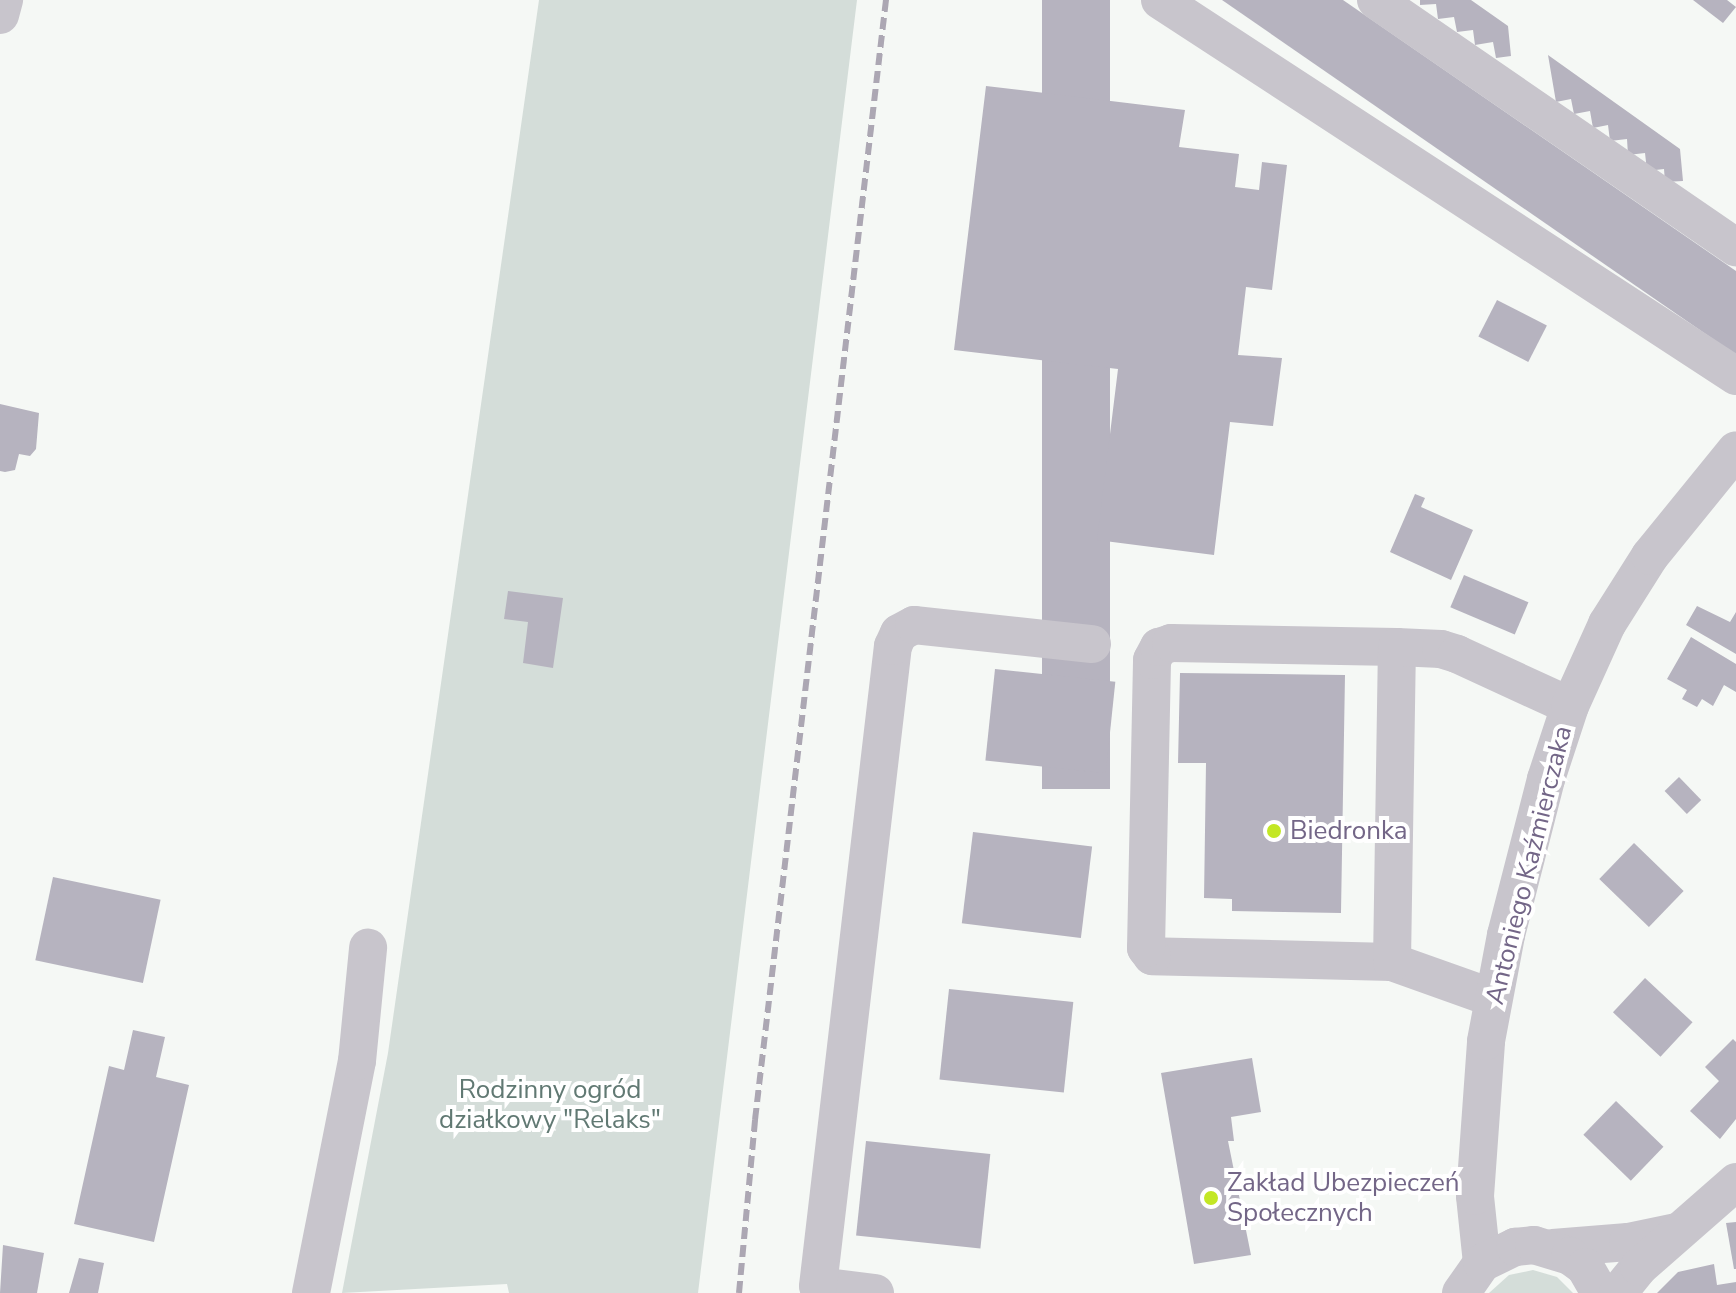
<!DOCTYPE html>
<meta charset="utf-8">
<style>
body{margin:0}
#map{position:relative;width:1736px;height:1293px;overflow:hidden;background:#f5f8f5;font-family:"Nunito Sans",sans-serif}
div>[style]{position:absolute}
.green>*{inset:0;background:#d4ddd9}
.building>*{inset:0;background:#b6b3bf;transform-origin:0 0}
.minor>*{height:38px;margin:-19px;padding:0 19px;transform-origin:19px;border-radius:19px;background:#c8c5cc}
.rail>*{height:6px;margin-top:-3px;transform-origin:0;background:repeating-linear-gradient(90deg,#aca7b3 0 12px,transparent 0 18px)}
.dots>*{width:22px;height:22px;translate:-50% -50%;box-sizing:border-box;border:4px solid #fff;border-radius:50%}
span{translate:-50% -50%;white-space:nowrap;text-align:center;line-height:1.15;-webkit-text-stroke:8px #fff;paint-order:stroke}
.poi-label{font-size:26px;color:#736687}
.left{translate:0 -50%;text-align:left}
.street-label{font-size:26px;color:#736687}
.park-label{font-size:26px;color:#617973}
</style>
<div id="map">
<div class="green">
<i style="clip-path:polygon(539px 0,857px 0,698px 1293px,509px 1293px,507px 1284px,342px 1293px,388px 1053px)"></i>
<i style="clip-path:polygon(1533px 1270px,1557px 1277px,1573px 1293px,1489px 1293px,1509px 1275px)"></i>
</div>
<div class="building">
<i style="left:1042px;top:0;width:68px;height:789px"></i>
<i style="clip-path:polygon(1222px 0,1343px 0,1736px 271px,1736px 355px)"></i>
<i style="clip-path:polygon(1420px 0,1471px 0,1508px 26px,1511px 56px,1496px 58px,1493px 42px,1475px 45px,1473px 30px,1457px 32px,1454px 17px,1438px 19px,1436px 4px,1420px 5px)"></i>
<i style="clip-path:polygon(1693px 0,1727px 0,1736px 7px,1723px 23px)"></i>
<i style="clip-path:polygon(1548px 55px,1680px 149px,1683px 181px,1665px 182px,1664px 169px,1647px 171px,1645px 153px,1628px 155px,1627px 139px,1610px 141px,1608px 125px,1593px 128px,1590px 111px,1574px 114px,1571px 99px,1556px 102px)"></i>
<i style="clip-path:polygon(986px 86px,1185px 110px,1179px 147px,1239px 154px,1235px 187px,1259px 190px,1262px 162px,1287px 165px,1272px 290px,1246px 287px,1238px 355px,1282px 358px,1273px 426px,1230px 422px,1214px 555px,1097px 540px,1118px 369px,954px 350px)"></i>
<i style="left:1497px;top:300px;width:56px;height:41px;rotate:27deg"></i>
<i style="clip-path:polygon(0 404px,39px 413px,36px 449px,30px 456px,19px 454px,15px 470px,5px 472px,0 471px)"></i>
<i style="clip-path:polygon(1415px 494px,1425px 498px,1421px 507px,1473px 530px,1451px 580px,1390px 552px)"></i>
<i style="left:1464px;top:575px;width:70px;height:35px;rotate:23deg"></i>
<i style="clip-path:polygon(508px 591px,563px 598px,553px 668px,523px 663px,528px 622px,504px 619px)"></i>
<i style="clip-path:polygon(1697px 606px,1730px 622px,1736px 612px,1736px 654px,1686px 625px)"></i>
<i style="clip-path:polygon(1691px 637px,1736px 664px,1736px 692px,1724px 685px,1713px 706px,1702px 699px,1697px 707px,1682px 699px,1687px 690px,1667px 679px)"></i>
<i style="left:995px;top:669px;width:121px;height:92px;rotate:6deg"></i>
<i style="clip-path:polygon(1180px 673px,1345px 675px,1341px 913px,1232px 911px,1232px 899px,1204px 898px,1206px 763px,1178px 763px)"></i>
<i style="left:1679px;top:777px;width:32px;height:20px;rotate:46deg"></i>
<i style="left:973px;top:832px;width:120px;height:92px;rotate:7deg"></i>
<i style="left:1634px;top:843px;width:69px;height:50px;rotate:44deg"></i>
<i style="left:53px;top:877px;width:110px;height:85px;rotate:12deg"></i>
<i style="left:1645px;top:978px;width:65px;height:47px;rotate:43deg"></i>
<i style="left:949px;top:989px;width:125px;height:91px;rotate:6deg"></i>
<i style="clip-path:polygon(133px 1030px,165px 1037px,156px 1077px,189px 1085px,154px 1242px,74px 1224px,109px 1066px,124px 1070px)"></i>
<i style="clip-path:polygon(1733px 1039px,1736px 1042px,1736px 1119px,1720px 1139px,1690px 1111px,1719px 1081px,1705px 1067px)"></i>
<i style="clip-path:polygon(1252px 1058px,1261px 1112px,1231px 1117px,1234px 1141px,1228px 1141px,1251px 1255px,1194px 1264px,1161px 1073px)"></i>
<i style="left:1616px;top:1101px;width:66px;height:47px;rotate:44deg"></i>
<i style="left:866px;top:1141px;width:125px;height:95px;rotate:6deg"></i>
<i style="clip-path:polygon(1736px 1222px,1736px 1269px,1734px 1269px,1726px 1223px)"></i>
<i style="clip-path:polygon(3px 1245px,44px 1253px,37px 1293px,0 1293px)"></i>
<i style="clip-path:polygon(79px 1258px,104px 1263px,98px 1293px,69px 1293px)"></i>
<i style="clip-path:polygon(1714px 1264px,1717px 1285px,1736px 1282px,1736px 1293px,1657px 1293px,1678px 1272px)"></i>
</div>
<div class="minor">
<i style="left:1160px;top:0;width:688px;rotate:33.14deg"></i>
<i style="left:1376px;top:0;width:437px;rotate:34.5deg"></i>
<i style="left:0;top:15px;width:16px;rotate:-75deg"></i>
<i style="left:1392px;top:962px;width:240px;rotate:-178.6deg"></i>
<i style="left:1152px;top:956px;width:10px;rotate:-127deg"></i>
<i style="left:1146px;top:948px;width:288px;rotate:-88.8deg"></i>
<i style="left:1152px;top:660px;width:15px;rotate:-62deg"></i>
<i style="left:1159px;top:647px;width:13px;rotate:-18deg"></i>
<i style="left:1171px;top:643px;width:226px;rotate:1deg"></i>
<i style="left:1493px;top:998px;width:107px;rotate:-160.4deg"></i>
<i style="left:1392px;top:962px;width:315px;rotate:-89.1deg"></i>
<i style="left:1397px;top:647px;width:44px;rotate:2.6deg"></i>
<i style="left:1441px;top:649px;width:17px;rotate:17deg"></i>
<i style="left:1457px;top:654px;width:124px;rotate:24.7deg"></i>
<i style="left:1553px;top:1248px;width:75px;rotate:-4.6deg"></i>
<i style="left:1628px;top:1242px;width:49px;rotate:-11.8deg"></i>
<i style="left:1482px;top:1263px;width:67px;rotate:-96deg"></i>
<i style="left:1475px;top:1196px;width:155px;rotate:-85.9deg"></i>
<i style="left:1486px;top:1041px;width:108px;rotate:-79.3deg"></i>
<i style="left:1506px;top:935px;width:161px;rotate:-75.6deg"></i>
<i style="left:1546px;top:779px;width:77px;rotate:-71.8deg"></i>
<i style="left:1570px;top:706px;width:90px;rotate:-65.7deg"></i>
<i style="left:1607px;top:624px;width:80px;rotate:-57.7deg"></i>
<i style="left:1650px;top:556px;width:136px;rotate:-50.9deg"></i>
<i style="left:311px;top:1293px;width:237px;rotate:-78.8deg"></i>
<i style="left:357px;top:1061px;width:114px;rotate:-84.4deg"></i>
<i style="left:875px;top:1293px;width:57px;rotate:-173deg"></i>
<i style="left:818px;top:1286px;width:644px;rotate:-83.32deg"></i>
<i style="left:893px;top:646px;width:14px;rotate:-65deg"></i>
<i style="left:899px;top:633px;width:17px;rotate:-28deg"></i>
<i style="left:914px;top:625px;width:179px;rotate:6.1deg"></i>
<i style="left:1461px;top:1293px;width:37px;rotate:-55deg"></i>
<i style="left:1482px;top:1263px;width:37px;rotate:-26deg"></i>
<i style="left:1515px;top:1247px;width:19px;rotate:-6deg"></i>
<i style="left:1534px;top:1245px;width:38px;rotate:17deg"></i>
<i style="left:1570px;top:1256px;width:19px;rotate:36deg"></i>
<i style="left:1585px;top:1267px;width:30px;rotate:60deg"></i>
<i style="left:1618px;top:1293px;width:33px;rotate:-51deg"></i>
<i style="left:1639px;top:1267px;width:129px;rotate:-41.2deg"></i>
</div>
<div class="rail">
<i style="left:739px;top:1293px;width:174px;rotate:-84.7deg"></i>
<i style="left:755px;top:1120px;width:1128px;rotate:-83.33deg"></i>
</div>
<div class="dots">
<i style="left:1274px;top:831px;background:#c3e725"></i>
<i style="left:1211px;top:1198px;background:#c3e725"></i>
</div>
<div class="poi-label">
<span class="left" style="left:1290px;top:831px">Biedronka</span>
<span class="left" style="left:1227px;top:1198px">Zakład Ubezpieczeń<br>Społecznych</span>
</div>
<div class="street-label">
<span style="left:1529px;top:865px;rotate:-76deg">Antoniego Kaźmierczaka</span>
</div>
<div class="park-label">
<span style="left:550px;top:1105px">Rodzinny ogród<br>działkowy "Relaks"</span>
</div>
</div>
